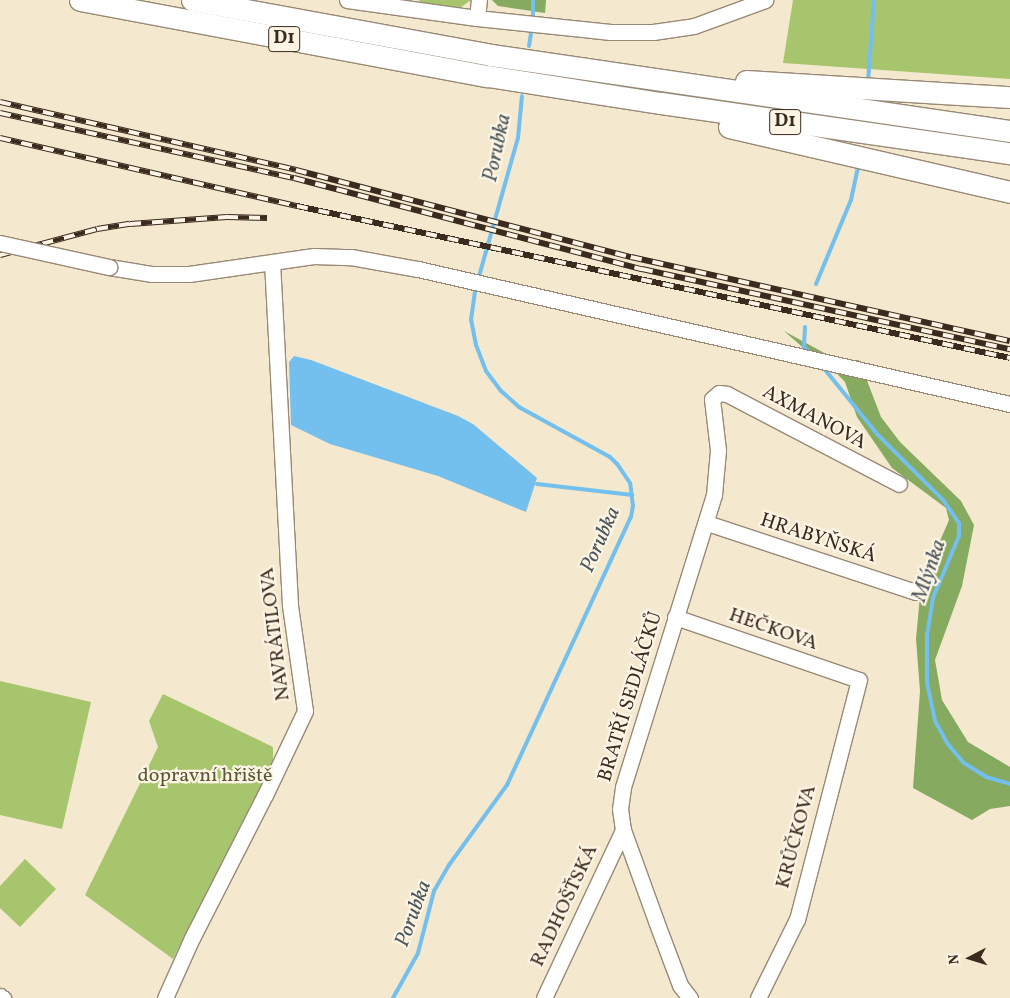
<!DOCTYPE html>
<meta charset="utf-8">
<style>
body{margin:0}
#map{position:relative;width:1010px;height:998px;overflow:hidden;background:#f4e8ce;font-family:Vollkorn,serif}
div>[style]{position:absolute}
.green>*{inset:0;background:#a7c56c}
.forest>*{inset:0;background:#85aa60}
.water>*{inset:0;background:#73bfed}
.stream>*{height:4px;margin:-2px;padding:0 2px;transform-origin:2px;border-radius:2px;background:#73bfed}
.roads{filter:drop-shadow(1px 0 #988976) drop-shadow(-1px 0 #988976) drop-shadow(0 1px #988976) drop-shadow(0 -1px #988976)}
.minor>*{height:15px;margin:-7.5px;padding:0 7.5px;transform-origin:7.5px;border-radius:7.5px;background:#fff}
.highway>*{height:21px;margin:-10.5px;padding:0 10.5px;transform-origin:10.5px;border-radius:10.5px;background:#fff}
.rail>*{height:5.5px;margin-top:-2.75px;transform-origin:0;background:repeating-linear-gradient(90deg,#fcf5e5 0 11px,#3b2a1e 0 22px);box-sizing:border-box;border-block:1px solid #3b2a1e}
.bridges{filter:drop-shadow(1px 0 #988976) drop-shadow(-1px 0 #988976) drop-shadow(0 1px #988976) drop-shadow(0 -1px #988976)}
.minor-bridge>*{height:15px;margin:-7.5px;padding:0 7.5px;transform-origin:7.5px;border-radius:7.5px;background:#fff}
span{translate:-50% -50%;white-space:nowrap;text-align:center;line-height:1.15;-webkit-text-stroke:4.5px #fcf5e5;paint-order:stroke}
.shield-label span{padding:1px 4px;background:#fcf5e5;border:1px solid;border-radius:4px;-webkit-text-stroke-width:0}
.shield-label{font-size:19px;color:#3b2a1e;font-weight:700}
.street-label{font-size:20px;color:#3b2a1e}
.park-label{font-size:20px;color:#5b5835}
.water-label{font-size:21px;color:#4c575c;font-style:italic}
.north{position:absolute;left:945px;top:933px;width:50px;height:50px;-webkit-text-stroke:4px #fcf5e5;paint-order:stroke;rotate:265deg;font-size:14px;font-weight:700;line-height:20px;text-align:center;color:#3b2a1e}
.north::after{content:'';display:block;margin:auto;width:18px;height:22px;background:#3b2a1e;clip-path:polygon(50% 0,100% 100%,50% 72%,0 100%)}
</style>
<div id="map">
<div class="green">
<i style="clip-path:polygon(419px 0,471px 0,460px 8px,421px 3px)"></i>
<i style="clip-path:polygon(793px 0,1010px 0,1010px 79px,783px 63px)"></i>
<i style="clip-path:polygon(0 681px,91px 702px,62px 829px,0 815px)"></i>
<i style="clip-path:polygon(163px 694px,273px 747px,273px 764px,173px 959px,85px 895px,158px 747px,149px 721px)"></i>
<i style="clip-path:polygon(25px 859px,56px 889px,20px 927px,0 908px,0 886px)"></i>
</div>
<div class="forest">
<i style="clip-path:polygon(492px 0,546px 0,545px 13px,498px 6px)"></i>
<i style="clip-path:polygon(784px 331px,839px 361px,859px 360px,881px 417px,900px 442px,961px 501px,974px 525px,962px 586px,935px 660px,942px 700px,968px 742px,1010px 767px,1010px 806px,990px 809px,972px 820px,913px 788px,920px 691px,916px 639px,921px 585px,949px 520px,946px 508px,892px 468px,857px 417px,845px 382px,824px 360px,808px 352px)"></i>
</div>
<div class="water">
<i style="clip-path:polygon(294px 356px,311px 360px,458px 416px,473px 424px,537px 478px,526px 512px,438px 476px,330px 444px,291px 425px,289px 362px)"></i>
</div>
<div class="stream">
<i style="left:533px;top:0;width:19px;rotate:90deg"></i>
<i style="left:529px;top:46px;width:20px;rotate:-81deg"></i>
<i style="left:868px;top:82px;width:82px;rotate:-85.8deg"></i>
<i style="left:478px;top:280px;width:148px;rotate:-74.3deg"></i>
<i style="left:518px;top:138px;width:42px;rotate:-84.6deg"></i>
<i style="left:816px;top:284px;width:91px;rotate:-67.4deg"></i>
<i style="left:851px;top:200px;width:35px;rotate:-78deg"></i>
<i style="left:805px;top:327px;width:20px;rotate:93deg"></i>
<i style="left:804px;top:347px;width:10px;rotate:45deg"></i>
<i style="left:822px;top:366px;width:87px;rotate:51deg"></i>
<i style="left:877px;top:434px;width:95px;rotate:45deg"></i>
<i style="left:944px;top:501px;width:27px;rotate:56deg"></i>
<i style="left:959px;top:523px;width:13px;rotate:90deg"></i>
<i style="left:959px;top:536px;width:67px;rotate:112.8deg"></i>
<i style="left:933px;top:598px;width:36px;rotate:99deg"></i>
<i style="left:927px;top:634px;width:49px;rotate:90deg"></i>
<i style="left:927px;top:683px;width:39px;rotate:78deg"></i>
<i style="left:935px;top:721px;width:25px;rotate:61deg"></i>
<i style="left:947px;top:743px;width:26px;rotate:50deg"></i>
<i style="left:964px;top:763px;width:26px;rotate:32deg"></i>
<i style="left:986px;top:777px;width:25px;rotate:16deg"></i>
<i style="left:537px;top:484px;width:96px;rotate:6.6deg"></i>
<i style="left:393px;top:998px;width:51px;rotate:-60.9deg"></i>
<i style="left:418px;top:953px;width:64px;rotate:-75.5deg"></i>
<i style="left:434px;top:891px;width:30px;rotate:-60deg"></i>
<i style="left:449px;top:865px;width:99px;rotate:-54.1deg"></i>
<i style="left:507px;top:785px;width:295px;rotate:-65.2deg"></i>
<i style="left:631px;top:517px;width:11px;rotate:-80deg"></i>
<i style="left:633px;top:506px;width:23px;rotate:-97deg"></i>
<i style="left:630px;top:483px;width:23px;rotate:-124deg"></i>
<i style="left:617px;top:464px;width:10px;rotate:-135deg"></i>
<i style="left:610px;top:457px;width:104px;rotate:-151.2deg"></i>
<i style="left:519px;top:407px;width:24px;rotate:-138deg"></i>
<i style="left:501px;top:391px;width:25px;rotate:-127deg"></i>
<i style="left:486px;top:371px;width:28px;rotate:-111deg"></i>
<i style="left:476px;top:345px;width:25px;rotate:-101deg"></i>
<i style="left:471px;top:320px;width:34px;rotate:-82deg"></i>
</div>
<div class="roads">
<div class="minor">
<i style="left:347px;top:0;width:131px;rotate:7.9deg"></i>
<i style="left:477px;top:18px;width:134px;rotate:6deg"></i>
<i style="left:610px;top:32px;width:43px"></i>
<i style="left:653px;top:32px;width:41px;rotate:-8.3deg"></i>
<i style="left:694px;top:26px;width:76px;rotate:-20.1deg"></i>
<i style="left:477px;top:18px;width:18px;rotate:-84deg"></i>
<i style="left:109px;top:267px;width:44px;rotate:9.2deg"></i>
<i style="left:152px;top:274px;width:37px"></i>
<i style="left:189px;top:274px;width:126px;rotate:-8.2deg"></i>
<i style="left:314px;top:256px;width:37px;rotate:2deg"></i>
<i style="left:351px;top:257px;width:68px;rotate:10.2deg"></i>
<i style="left:418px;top:269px;width:607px;rotate:12.85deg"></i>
<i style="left:707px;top:523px;width:220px;rotate:18.3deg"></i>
<i style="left:675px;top:617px;width:194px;rotate:18.9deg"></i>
<i style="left:859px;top:680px;width:247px;rotate:104.5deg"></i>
<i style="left:797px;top:919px;width:88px;rotate:116.3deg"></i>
<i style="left:0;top:996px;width:4px;rotate:34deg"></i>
<i style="left:165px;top:998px;width:66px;rotate:-65.8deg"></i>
<i style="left:192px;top:938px;width:161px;rotate:-63deg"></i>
<i style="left:265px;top:795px;width:93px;rotate:-64.5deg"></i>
<i style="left:305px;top:711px;width:107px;rotate:-98.1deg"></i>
<i style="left:290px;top:605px;width:342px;rotate:-93deg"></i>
<i style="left:544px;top:998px;width:186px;rotate:-64.8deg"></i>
<i style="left:690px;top:998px;width:16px;rotate:-128deg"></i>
<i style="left:680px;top:985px;width:68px;rotate:-110.6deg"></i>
<i style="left:656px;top:921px;width:97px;rotate:-109.9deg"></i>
<i style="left:623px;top:830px;width:21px;rotate:-98deg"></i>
<i style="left:620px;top:809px;width:22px;rotate:-82deg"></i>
<i style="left:623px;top:787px;width:306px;rotate:-72.7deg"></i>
<i style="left:714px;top:495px;width:45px;rotate:-84.9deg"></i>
<i style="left:718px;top:450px;width:51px;rotate:-96.7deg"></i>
<i style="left:712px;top:399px;width:9px;rotate:-41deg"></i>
<i style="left:719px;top:393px;width:8px;rotate:7deg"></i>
<i style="left:727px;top:394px;width:194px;rotate:27.6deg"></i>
</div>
<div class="highway">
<i style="left:80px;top:0;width:415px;rotate:10.6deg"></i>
<i style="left:488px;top:76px;width:175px;rotate:8.9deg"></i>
<i style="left:661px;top:103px;width:353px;rotate:8.2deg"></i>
<i style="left:192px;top:0;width:304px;rotate:10.4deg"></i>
<i style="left:491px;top:55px;width:525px;rotate:8.33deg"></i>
<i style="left:746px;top:81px;width:264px;rotate:3.5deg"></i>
<i style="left:729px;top:127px;width:288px;rotate:13deg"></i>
</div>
</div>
<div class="rail">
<i style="left:0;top:102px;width:304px;rotate:12.9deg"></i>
<i style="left:296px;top:170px;width:346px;rotate:14.6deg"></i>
<i style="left:631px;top:257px;width:388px;rotate:12.5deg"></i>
<i style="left:0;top:113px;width:301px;rotate:12.5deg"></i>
<i style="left:294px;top:178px;width:360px;rotate:14.7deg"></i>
<i style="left:642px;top:269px;width:377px;rotate:12.3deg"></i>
<i style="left:0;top:138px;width:305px;rotate:12.9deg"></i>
<i style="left:297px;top:206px;width:729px;rotate:12.03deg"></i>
<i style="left:0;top:255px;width:100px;rotate:-15deg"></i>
<i style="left:97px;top:229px;width:33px;rotate:-9deg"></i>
<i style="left:130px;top:224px;width:97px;rotate:-4.1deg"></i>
<i style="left:227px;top:217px;width:40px;rotate:1.4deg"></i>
</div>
<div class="bridges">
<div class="minor-bridge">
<i style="left:0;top:243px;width:112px;rotate:12.4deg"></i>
</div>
</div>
<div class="shield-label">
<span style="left:284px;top:39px">D1</span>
<span style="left:785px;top:122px">D1</span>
</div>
<div class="street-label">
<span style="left:814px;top:418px;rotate:28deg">AXMANOVA</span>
<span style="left:818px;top:539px;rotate:18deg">HRABYŇSKÁ</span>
<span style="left:773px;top:630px;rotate:19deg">HEČKOVA</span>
<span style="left:276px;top:634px;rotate:-97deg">NAVRÁTILOVA</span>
<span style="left:631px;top:697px;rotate:-73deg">BRATŘÍ SEDLÁČKŮ</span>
<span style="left:797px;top:837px;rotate:-75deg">KRŮČKOVA</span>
<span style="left:565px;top:906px;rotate:-65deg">RADHOŠŤSKÁ</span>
</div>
<div class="park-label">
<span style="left:205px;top:776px">dopravní hřiště</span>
</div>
<div class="water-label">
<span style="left:498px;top:148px;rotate:-78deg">Porubka</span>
<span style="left:601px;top:540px;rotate:-66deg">Porubka</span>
<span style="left:930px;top:571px;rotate:-71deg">Mlýnka</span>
<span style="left:414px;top:914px;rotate:-70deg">Porubka</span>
</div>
<div class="north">N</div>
</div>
